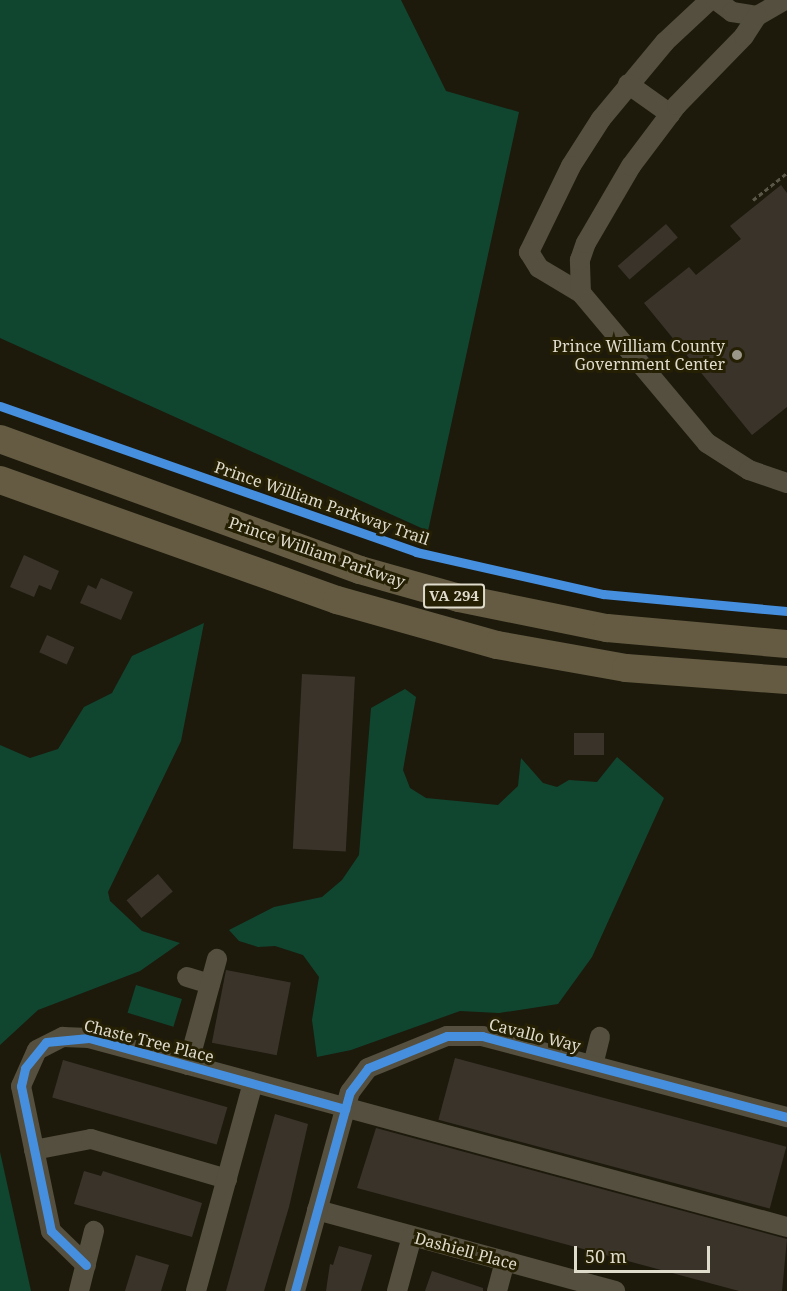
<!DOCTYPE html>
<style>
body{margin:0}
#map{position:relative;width:787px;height:1291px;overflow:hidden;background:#1d1a0c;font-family:"Noto Serif",serif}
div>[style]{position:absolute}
.green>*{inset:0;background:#104630;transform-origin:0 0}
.building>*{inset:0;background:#3a332a;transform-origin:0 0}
.path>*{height:3px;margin-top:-1.5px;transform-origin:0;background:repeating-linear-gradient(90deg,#5a5648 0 4.5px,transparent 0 7.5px)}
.minor>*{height:20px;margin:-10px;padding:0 10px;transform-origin:10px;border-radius:10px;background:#544f3e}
.highway>*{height:28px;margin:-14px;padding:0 14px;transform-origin:14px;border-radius:14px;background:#645b42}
.cycleway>*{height:9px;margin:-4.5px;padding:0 4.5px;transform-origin:4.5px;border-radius:4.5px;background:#468fdf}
.dots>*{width:16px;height:16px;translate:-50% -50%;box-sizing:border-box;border:3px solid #251f04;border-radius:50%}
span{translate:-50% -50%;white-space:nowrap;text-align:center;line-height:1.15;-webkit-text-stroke:6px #251f04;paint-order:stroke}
.shield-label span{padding:2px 4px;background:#251f04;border:2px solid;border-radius:4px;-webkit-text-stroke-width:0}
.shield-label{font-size:15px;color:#dfdccc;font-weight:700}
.poi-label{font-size:16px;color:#dfdccc}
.right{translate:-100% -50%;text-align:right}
.street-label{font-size:16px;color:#dfdccc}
.scale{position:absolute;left:574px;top:1246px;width:136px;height:27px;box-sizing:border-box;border:3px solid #dfdccc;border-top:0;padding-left:8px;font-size:18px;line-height:21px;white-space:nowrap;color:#dfdccc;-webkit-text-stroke:4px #251f04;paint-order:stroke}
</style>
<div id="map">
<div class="green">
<i style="clip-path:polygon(0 0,401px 0,446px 91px,519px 112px,428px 531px,0 338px)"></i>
<i style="clip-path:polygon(204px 623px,181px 741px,108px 892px,110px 901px,142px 931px,180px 943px,140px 971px,38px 1010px,0 1045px,0 745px,30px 758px,58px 749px,84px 707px,112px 693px,132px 656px)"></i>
<i style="clip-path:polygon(405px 689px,416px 697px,403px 770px,410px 788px,426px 798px,498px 805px,518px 786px,521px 758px,543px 783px,557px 787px,569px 780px,597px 782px,617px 757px,664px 798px,592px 957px,558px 1004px,499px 1013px,460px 1011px,351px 1050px,317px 1057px,312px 1020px,319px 977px,303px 955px,275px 946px,258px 947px,239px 941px,229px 930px,274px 907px,322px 897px,342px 880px,359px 855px,371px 708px)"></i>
<i style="left:136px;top:985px;width:48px;height:29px;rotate:17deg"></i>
<i style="clip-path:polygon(0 1152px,31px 1291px,0 1291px)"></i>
</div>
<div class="building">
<i style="clip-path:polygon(781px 185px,787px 193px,787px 407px,752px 435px,644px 303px,689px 267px,696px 275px,741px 239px,730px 226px)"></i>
<i style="left:666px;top:224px;width:18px;height:64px;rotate:49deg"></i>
<i style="clip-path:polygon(24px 555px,59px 571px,51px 590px,39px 585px,34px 597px,10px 587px)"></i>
<i style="clip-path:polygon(101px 578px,133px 592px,121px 620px,80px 603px,88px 585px,96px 589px)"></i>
<i style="left:47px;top:635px;width:30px;height:19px;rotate:24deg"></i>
<i style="left:302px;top:674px;width:53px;height:175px;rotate:3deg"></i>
<i style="left:574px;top:733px;width:30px;height:22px"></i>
<i style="left:158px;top:874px;width:23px;height:41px;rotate:50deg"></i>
<i style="left:226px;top:970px;width:66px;height:74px;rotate:11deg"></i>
<i style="left:455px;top:1058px;width:343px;height:64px;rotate:15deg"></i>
<i style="left:63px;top:1060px;width:171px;height:39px;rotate:16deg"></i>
<i style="clip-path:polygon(275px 1114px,308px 1124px,289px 1207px,264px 1291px,226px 1291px)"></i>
<i style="clip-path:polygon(376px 1128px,787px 1239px,782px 1291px,739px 1291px,357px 1188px)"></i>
<i style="clip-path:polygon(84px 1171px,101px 1176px,103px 1171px,202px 1203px,192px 1237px,74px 1204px)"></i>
<i style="clip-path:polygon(339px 1246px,372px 1255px,361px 1291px,326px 1291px,330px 1264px,333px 1265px)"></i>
<i style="clip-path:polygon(136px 1255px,169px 1265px,161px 1291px,125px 1291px)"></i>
<i style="clip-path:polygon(432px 1271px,483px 1288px,483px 1291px,425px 1291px)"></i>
</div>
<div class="path">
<i style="left:753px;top:200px;width:43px;rotate:-38.5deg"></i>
</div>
<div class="minor">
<i style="left:710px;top:0;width:62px;rotate:137deg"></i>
<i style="left:665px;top:42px;width:100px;rotate:129.7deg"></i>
<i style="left:601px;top:119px;width:56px;rotate:122.6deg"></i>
<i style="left:571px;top:166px;width:96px;rotate:116deg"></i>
<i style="left:529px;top:252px;width:19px;rotate:58deg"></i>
<i style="left:539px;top:268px;width:49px;rotate:30.8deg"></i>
<i style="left:581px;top:293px;width:196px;rotate:50deg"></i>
<i style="left:707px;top:443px;width:50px;rotate:32.7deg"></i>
<i style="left:749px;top:470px;width:40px;rotate:18.9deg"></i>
<i style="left:716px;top:0;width:20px;rotate:37deg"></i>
<i style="left:732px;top:12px;width:25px;rotate:9deg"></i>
<i style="left:757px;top:16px;width:32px;rotate:-30deg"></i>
<i style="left:628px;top:84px;width:52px;rotate:35.5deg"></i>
<i style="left:581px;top:293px;width:33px;rotate:-92deg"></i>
<i style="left:580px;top:260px;width:18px;rotate:-71deg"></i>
<i style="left:586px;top:243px;width:89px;rotate:-59.7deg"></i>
<i style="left:631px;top:166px;width:76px;rotate:-53deg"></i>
<i style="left:677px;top:105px;width:96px;rotate:-45.8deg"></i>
<i style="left:744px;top:36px;width:24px;rotate:-57deg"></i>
<i style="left:187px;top:977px;width:24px;rotate:17deg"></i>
<i style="left:188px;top:1065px;width:110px;rotate:-74.7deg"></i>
<i style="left:593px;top:1065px;width:29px;rotate:-76deg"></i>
<i style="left:34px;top:1150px;width:58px;rotate:-10.9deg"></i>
<i style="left:91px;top:1139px;width:142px;rotate:16.4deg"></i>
<i style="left:317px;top:1210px;width:309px;rotate:15.2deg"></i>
<i style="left:86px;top:1265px;width:49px;rotate:-135.8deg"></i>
<i style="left:51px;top:1231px;width:148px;rotate:-101.7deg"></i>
<i style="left:21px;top:1086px;width:39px;rotate:-66deg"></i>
<i style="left:37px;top:1050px;width:29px;rotate:-27deg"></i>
<i style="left:63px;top:1037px;width:26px;rotate:2deg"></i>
<i style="left:89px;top:1038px;width:723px;rotate:15.15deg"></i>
<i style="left:79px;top:1291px;width:62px;rotate:-76deg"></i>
<i style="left:196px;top:1291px;width:216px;rotate:-74.7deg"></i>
<i style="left:295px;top:1291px;width:206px;rotate:-74.6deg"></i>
<i style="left:350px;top:1092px;width:30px;rotate:-53deg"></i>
<i style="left:368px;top:1068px;width:85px;rotate:-22.1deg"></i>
<i style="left:447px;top:1036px;width:35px"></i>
<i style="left:482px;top:1036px;width:316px;rotate:14.9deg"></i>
<i style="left:397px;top:1291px;width:57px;rotate:-74.7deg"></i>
<i style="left:497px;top:1291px;width:31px;rotate:-75deg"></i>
</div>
<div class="highway">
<i style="left:0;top:439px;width:383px;rotate:20deg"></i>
<i style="left:360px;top:570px;width:103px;rotate:15.8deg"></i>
<i style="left:459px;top:598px;width:151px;rotate:11.5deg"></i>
<i style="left:607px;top:628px;width:181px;rotate:5.1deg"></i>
<i style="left:0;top:480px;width:358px;rotate:19.6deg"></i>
<i style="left:337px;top:600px;width:166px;rotate:15.7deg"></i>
<i style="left:497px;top:645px;width:131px;rotate:10.1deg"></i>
<i style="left:626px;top:668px;width:161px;rotate:4.3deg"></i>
</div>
<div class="cycleway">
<i style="left:0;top:406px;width:441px;rotate:19.3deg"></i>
<i style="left:416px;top:552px;width:192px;rotate:12.7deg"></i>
<i style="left:603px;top:594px;width:185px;rotate:5.3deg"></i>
<i style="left:86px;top:1265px;width:49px;rotate:-135.8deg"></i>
<i style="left:51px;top:1231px;width:148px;rotate:-101.7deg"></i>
<i style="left:21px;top:1086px;width:18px;rotate:-77deg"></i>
<i style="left:25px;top:1068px;width:33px;rotate:-51deg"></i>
<i style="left:46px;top:1042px;width:43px;rotate:-5.3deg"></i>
<i style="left:89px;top:1038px;width:266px;rotate:15.5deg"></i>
<i style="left:295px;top:1291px;width:206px;rotate:-74.6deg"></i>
<i style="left:350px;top:1092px;width:30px;rotate:-53deg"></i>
<i style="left:368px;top:1068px;width:85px;rotate:-22.1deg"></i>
<i style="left:447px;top:1036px;width:35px"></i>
<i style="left:482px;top:1036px;width:316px;rotate:14.9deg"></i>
</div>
<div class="dots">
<i style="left:737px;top:355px;background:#9b9889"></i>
</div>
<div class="shield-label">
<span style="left:454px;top:596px">VA 294</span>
</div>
<div class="poi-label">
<span class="right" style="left:725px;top:355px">Prince William County<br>Government Center</span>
</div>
<div class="street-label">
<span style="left:322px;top:503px;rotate:19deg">Prince William Parkway Trail</span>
<span style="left:317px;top:552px;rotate:19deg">Prince William Parkway</span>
<span style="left:535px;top:1035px;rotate:14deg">Cavallo Way</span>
<span style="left:149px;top:1041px;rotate:14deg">Chaste Tree Place</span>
<span style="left:466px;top:1251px;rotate:15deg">Dashiell Place</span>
</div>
<div class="scale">50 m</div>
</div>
